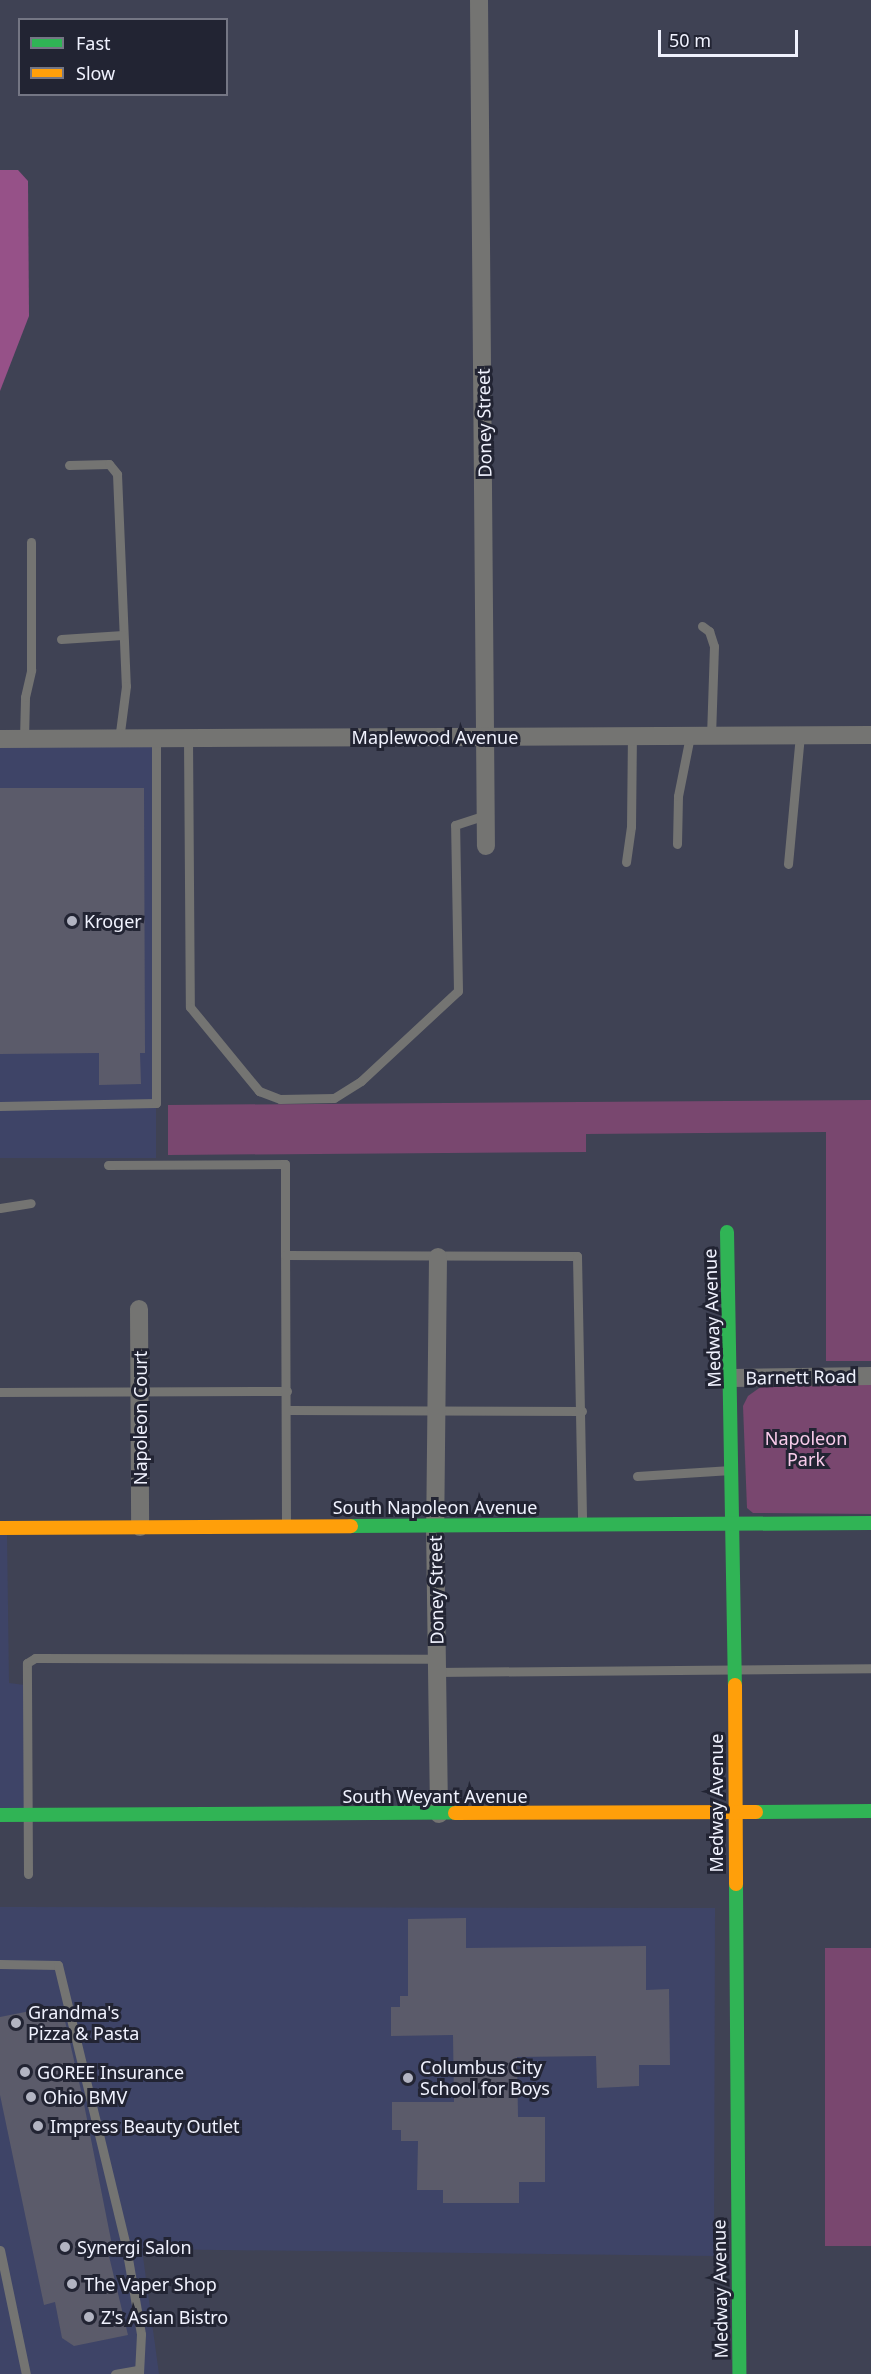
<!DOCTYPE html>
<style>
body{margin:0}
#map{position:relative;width:871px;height:2374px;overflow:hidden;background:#3f4254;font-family:"Noto Sans",sans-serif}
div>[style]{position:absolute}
.built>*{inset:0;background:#3e4467;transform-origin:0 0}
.green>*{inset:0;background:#79476f;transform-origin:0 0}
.forest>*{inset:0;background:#965188}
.building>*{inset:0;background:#5b5b6a}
.lane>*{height:9px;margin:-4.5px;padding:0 4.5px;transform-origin:4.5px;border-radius:4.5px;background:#747472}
.street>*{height:18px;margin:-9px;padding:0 9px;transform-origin:9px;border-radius:9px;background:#747472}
.fast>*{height:14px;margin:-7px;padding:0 7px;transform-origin:7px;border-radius:7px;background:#30b455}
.slow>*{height:14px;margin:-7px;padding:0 7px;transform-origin:7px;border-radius:7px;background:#ff9f0a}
.dots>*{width:16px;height:16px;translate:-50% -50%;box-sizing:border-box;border:3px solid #222433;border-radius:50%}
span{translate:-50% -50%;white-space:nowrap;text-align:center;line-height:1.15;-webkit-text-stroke:6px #222433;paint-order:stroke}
.street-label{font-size:18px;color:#f0f2fe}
.poi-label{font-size:18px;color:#f0f2fe}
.left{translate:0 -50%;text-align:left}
.park-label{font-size:18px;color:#f9cceb}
.legend{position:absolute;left:18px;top:18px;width:210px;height:78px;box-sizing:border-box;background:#222433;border:2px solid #747684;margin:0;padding:8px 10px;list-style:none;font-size:18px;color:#f0f2fe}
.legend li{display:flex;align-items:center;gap:12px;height:30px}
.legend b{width:30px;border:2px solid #747684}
.scale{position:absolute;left:658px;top:30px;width:140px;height:27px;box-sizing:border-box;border:3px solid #f0f2fe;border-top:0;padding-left:8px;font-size:18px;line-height:21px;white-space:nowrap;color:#f0f2fe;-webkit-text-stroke:4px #222433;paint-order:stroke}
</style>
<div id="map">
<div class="built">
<i style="left:0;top:738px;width:156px;height:420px"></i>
<i style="clip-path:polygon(0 1532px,7px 1532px,9px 1683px,25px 1685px,24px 1815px,0 1816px)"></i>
<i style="clip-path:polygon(0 1907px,715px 1908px,714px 2256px,142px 2249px,159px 2374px,0 2374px)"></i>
</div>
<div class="green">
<i style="clip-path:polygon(871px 1100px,871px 1361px,826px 1361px,826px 1132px,586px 1134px,586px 1152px,168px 1155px,168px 1105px)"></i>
<i style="clip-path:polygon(871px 1384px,871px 1514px,753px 1513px,747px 1508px,743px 1406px,748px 1396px,762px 1386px)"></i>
<i style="left:825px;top:1948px;width:46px;height:298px"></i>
</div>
<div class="forest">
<i style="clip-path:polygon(0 170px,18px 170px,28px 181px,29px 316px,0 391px)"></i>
</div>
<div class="building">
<i style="clip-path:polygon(0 788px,144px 788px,145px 1053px,140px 1053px,141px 1084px,99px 1085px,99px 1053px,0 1054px)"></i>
<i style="clip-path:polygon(466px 1918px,466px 1948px,646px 1946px,646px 1990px,669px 1989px,670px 2065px,639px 2065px,639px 2086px,597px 2088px,596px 2056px,517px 2057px,518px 2117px,545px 2117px,545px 2182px,519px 2182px,519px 2203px,443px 2203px,443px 2190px,417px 2190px,418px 2141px,401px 2141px,401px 2130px,392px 2130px,392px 2102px,454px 2102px,453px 2035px,391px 2036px,391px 2007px,400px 2007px,400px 1996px,408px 1996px,408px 1919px)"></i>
<i style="clip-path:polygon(55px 2006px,59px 2022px,65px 2021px,83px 2099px,114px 2255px,109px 2256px,128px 2335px,74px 2346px,62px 2338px,55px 2302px,44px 2305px,0 2095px,0 2017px)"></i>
</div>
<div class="lane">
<i style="left:69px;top:465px;width:40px;rotate:-1.4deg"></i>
<i style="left:109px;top:464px;width:13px;rotate:51deg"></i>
<i style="left:117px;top:474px;width:212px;rotate:87.6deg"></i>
<i style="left:126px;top:686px;width:54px;rotate:97.4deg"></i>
<i style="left:702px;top:626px;width:9px;rotate:36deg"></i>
<i style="left:709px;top:631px;width:16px;rotate:72deg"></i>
<i style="left:714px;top:646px;width:89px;rotate:91.9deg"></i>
<i style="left:61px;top:639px;width:62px;rotate:-3.7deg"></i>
<i style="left:24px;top:739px;width:42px;rotate:-88.6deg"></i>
<i style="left:25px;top:697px;width:28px;rotate:-77deg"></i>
<i style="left:31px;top:670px;width:128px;rotate:-90deg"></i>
<i style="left:188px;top:739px;width:268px;rotate:89.6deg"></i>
<i style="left:190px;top:1007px;width:109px;rotate:50.6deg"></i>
<i style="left:259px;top:1091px;width:22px;rotate:21deg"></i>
<i style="left:280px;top:1099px;width:54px;rotate:-1.1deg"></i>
<i style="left:334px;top:1098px;width:32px;rotate:-32deg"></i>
<i style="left:361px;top:1081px;width:132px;rotate:-42.9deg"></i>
<i style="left:458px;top:991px;width:166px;rotate:-91deg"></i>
<i style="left:455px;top:825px;width:33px;rotate:-18deg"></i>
<i style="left:677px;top:844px;width:48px;rotate:-88.8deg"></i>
<i style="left:678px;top:796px;width:61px;rotate:-78.7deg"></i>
<i style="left:626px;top:862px;width:35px;rotate:-82deg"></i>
<i style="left:631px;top:827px;width:91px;rotate:-89.4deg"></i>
<i style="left:788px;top:864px;width:130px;rotate:-84.7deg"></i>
<i style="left:0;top:1106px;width:156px;rotate:-1.1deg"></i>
<i style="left:156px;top:1103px;width:364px;rotate:-90deg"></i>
<i style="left:108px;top:1165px;width:177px;rotate:-0.3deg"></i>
<i style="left:285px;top:1164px;width:91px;rotate:90deg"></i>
<i style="left:0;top:1208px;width:31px;rotate:-9deg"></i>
<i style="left:0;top:1392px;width:287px;rotate:-0.2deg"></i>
<i style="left:288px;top:1410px;width:294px;rotate:0.2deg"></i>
<i style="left:637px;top:1476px;width:94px;rotate:-3.7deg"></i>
<i style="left:286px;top:1524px;width:269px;rotate:-90.2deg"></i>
<i style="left:285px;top:1255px;width:292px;rotate:0.2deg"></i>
<i style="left:577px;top:1256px;width:268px;rotate:88.9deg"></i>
<i style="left:436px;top:1672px;width:435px;rotate:-0.5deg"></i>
<i style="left:28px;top:1874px;width:211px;rotate:-90.3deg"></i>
<i style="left:27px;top:1663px;width:9px;rotate:-32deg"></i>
<i style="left:35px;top:1658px;width:401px;rotate:0.1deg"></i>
<i style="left:0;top:1964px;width:58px;rotate:1deg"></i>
<i style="left:58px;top:1965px;width:290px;rotate:76.4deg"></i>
<i style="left:126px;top:2247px;width:88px;rotate:80.2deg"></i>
<i style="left:141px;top:2334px;width:40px;rotate:92.9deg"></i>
<i style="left:0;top:2250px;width:127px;rotate:78.2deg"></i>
<i style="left:115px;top:2374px;width:23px;rotate:-10deg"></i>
</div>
<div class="street">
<i style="left:479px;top:0;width:846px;rotate:89.53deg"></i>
<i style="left:0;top:739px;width:871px;rotate:-0.26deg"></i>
<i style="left:438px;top:1257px;width:268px;rotate:90.6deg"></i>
<i style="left:435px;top:1525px;width:289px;rotate:89.2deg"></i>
<i style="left:139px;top:1309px;width:218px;rotate:89.7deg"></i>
<i style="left:732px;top:1378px;width:139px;rotate:-0.8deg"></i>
</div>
<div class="fast">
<i style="left:727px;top:1232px;width:453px;rotate:89deg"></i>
<i style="left:351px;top:1526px;width:520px;rotate:-0.33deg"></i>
<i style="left:756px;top:1812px;width:115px;rotate:-0.5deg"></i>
<i style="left:0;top:1815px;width:455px;rotate:-0.3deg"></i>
<i style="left:736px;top:1884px;width:490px;rotate:89.6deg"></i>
</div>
<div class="slow">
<i style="left:0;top:1528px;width:351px;rotate:-0.3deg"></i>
<i style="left:735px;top:1685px;width:199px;rotate:89.7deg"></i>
<i style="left:455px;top:1813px;width:301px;rotate:-0.2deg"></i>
</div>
<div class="dots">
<i style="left:72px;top:921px;background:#b2b4c2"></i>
<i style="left:16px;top:2023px;background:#b2b4c2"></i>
<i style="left:25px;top:2072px;background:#b2b4c2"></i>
<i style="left:408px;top:2078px;background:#b2b4c2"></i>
<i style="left:31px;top:2097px;background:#b2b4c2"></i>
<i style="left:38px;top:2126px;background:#b2b4c2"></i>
<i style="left:65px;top:2247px;background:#b2b4c2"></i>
<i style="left:72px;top:2284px;background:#b2b4c2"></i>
<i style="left:89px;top:2317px;background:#b2b4c2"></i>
</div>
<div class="street-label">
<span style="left:484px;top:423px;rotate:-91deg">Doney Street</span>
<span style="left:435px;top:737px">Maplewood Avenue</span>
<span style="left:712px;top:1318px;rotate:-92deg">Medway Avenue</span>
<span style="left:801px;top:1377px;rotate:-1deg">Barnett Road</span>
<span style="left:140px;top:1418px;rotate:-90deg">Napoleon Court</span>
<span style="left:435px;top:1507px">South Napoleon Avenue</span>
<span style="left:436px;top:1590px;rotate:-91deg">Doney Street</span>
<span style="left:435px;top:1796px">South Weyant Avenue</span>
<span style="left:716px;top:1803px;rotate:-90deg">Medway Avenue</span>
<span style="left:720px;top:2289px;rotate:-91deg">Medway Avenue</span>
</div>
<div class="poi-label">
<span class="left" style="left:84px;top:921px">Kroger</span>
<span class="left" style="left:28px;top:2023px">Grandma's<br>Pizza &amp; Pasta</span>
<span class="left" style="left:420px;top:2078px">Columbus City<br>School for Boys</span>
<span class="left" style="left:37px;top:2072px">GOREE Insurance</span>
<span class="left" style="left:43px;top:2097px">Ohio BMV</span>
<span class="left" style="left:50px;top:2126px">Impress Beauty Outlet</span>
<span class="left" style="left:77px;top:2247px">Synergi Salon</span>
<span class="left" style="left:84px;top:2284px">The Vaper Shop</span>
<span class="left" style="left:101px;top:2317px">Z's Asian Bistro</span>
</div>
<div class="park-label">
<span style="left:806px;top:1449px">Napoleon<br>Park</span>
</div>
<ul class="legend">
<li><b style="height:8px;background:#30b455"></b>Fast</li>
<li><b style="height:8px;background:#ff9f0a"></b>Slow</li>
</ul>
<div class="scale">50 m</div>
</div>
